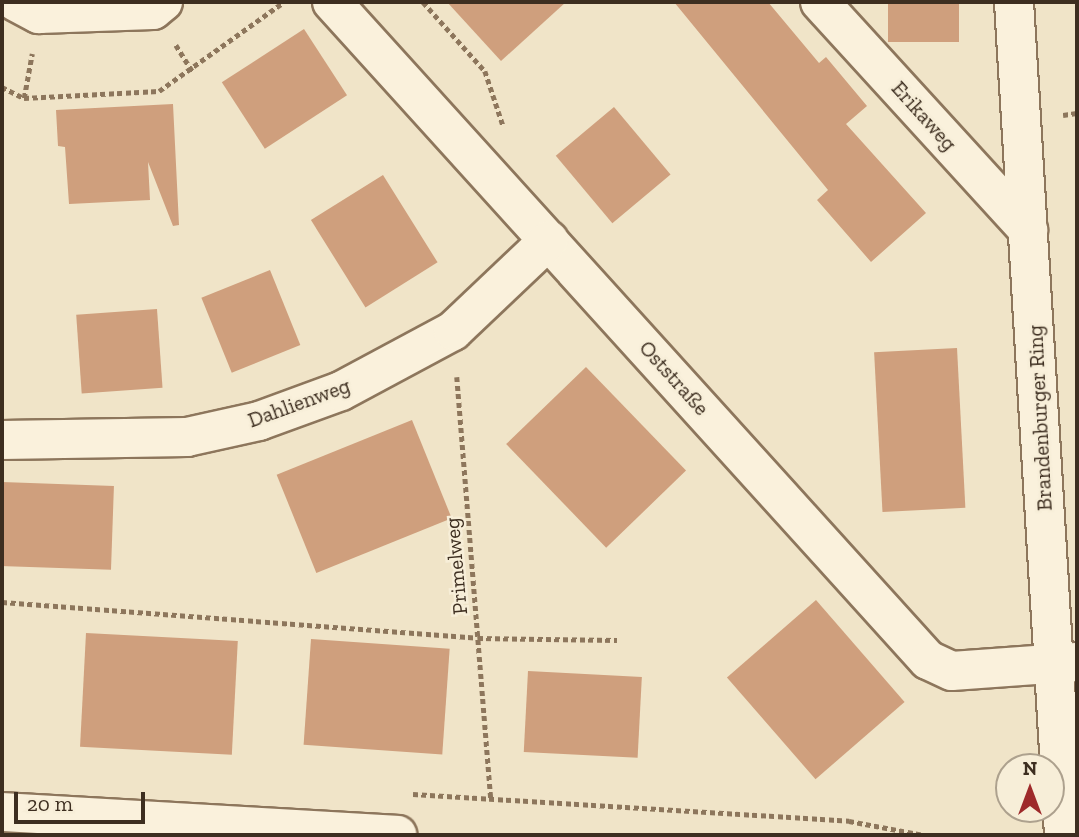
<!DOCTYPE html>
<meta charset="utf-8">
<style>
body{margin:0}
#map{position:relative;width:1079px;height:837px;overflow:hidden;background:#f0e4c8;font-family:"Zilla Slab",serif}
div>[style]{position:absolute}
.building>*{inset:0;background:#cf9f7d;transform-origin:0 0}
.path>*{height:4.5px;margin-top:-2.25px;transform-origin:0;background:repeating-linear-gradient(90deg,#8d765c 0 5px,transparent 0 8.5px)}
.roads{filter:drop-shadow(2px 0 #8d765c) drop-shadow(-2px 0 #8d765c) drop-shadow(0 2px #8d765c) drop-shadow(0 -2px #8d765c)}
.minor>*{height:38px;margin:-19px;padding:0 19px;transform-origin:19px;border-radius:19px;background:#faf1dc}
span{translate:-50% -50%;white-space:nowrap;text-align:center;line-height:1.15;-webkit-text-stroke:5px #f7eed8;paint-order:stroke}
.street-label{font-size:21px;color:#3d2e20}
.frame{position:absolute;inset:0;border:4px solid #3d2e20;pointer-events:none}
.north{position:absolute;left:995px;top:753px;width:70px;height:70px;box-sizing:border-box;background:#f7eed8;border:2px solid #ada18e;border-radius:50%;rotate:0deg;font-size:19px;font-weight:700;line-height:28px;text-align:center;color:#3d2e20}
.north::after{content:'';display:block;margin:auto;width:24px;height:32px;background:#9e2a2b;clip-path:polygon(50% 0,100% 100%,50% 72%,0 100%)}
.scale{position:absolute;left:14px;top:792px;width:131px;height:32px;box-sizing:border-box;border:4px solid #3d2e20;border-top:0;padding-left:9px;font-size:21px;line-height:24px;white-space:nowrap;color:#3d2e20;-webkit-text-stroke:5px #f7eed8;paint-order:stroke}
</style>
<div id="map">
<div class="building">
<i style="clip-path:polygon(447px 2px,566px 2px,501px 61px)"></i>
<i style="clip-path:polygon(674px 2px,768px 2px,819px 63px,826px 57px,867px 106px,846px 124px,926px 213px,871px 262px,817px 200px,828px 190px)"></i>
<i style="left:888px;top:2px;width:71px;height:40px"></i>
<i style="left:304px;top:29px;width:79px;height:98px;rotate:57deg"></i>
<i style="clip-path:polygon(173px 104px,179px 225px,173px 226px,148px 162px,150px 200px,69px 204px,65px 147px,58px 146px,56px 110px)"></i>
<i style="left:614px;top:107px;width:88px;height:76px;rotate:50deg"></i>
<i style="left:383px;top:175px;width:103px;height:85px;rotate:58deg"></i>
<i style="left:270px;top:270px;width:81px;height:74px;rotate:68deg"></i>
<i style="left:157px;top:309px;width:79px;height:81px;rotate:86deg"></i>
<i style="left:957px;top:348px;width:160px;height:83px;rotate:87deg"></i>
<i style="left:586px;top:367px;width:144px;height:111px;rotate:46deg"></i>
<i style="left:412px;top:420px;width:106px;height:146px;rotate:68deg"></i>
<i style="left:2px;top:482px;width:112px;height:84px;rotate:2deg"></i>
<i style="left:816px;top:600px;width:135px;height:118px;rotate:49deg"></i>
<i style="left:86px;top:633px;width:152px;height:114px;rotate:3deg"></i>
<i style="left:311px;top:639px;width:139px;height:106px;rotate:4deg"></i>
<i style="left:528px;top:671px;width:114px;height:81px;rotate:3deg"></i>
</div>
<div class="path">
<i style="left:423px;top:2px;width:93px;rotate:48.1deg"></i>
<i style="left:485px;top:71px;width:57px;rotate:71.6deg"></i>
<i style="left:176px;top:45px;width:31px;rotate:58deg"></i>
<i style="left:2px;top:87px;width:25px;rotate:27deg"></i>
<i style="left:24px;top:98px;width:135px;rotate:-3deg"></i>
<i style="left:159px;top:91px;width:153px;rotate:-35.5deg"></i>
<i style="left:24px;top:98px;width:45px;rotate:-79.7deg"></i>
<i style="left:1063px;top:115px;width:14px;rotate:-8deg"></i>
<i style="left:457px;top:377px;width:422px;rotate:85.4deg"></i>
<i style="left:2px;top:602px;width:477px;rotate:4.3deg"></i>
<i style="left:478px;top:638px;width:139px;rotate:0.8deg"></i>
<i style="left:413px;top:794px;width:437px;rotate:3.5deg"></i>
<i style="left:849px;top:821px;width:76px;rotate:10.6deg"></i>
</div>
<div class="roads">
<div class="minor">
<i style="left:16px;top:2px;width:26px;rotate:28deg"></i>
<i style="left:39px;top:14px;width:114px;rotate:-2deg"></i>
<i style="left:153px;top:10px;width:13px;rotate:-39deg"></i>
<i style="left:332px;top:2px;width:888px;rotate:47.83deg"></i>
<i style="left:928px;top:660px;width:26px;rotate:25deg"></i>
<i style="left:952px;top:671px;width:125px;rotate:-4.1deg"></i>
<i style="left:820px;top:2px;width:309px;rotate:47.6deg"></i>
<i style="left:1014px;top:2px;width:834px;rotate:86.56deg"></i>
<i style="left:2px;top:440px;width:185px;rotate:-0.9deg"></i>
<i style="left:187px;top:437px;width:74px;rotate:-12.5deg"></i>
<i style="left:259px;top:421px;width:87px;rotate:-20.1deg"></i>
<i style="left:341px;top:391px;width:127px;rotate:-28.2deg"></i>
<i style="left:453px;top:331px;width:132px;rotate:-43.5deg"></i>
<i style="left:2px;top:812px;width:396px;rotate:3.3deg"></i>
</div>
</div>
<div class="street-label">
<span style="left:924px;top:116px;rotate:48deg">Erikaweg</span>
<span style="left:674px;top:378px;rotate:48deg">Oststraße</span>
<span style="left:299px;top:403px;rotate:-20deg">Dahlienweg</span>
<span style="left:1040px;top:418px;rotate:-93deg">Brandenburger Ring</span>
<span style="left:456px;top:566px;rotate:-95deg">Primelweg</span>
</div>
<div class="frame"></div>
<div class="north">N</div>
<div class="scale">20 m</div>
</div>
